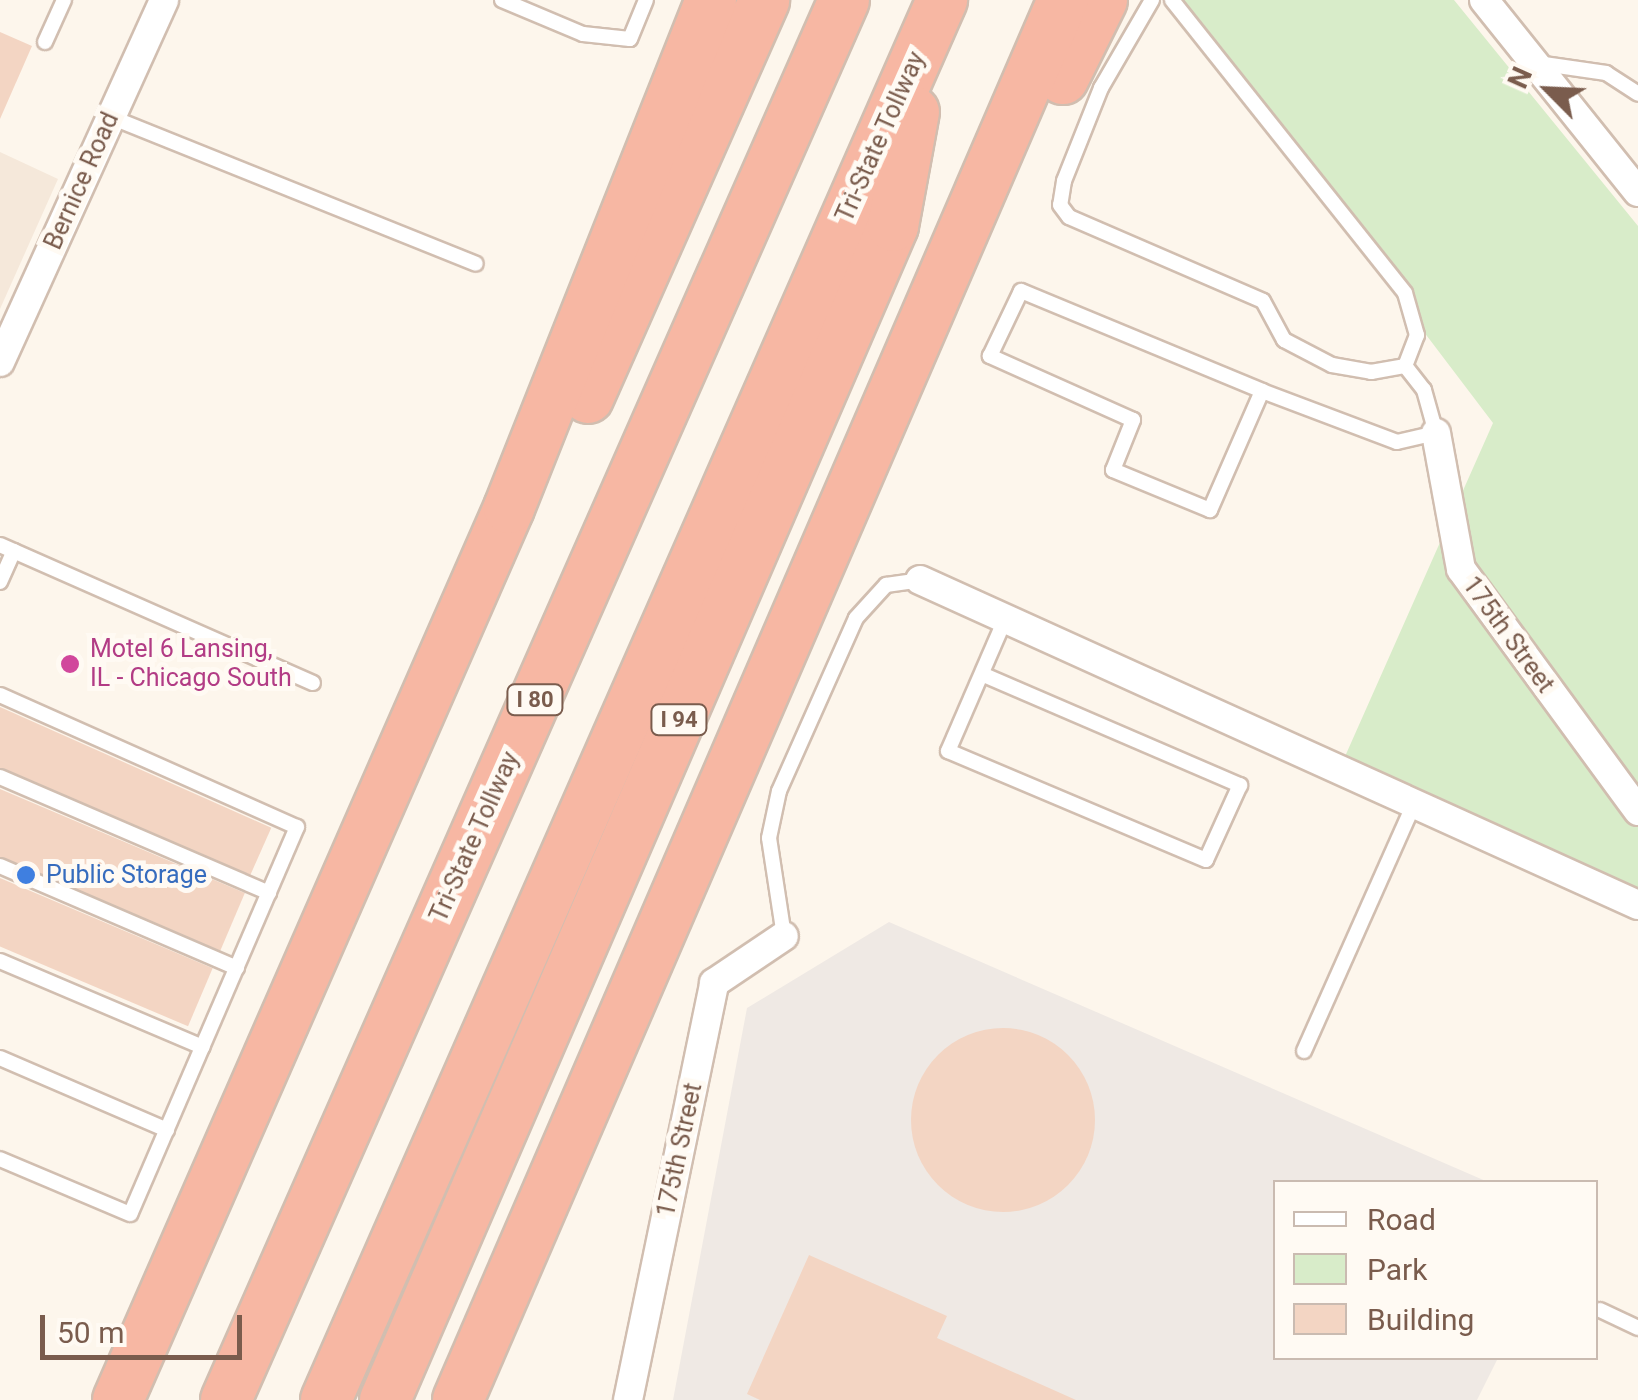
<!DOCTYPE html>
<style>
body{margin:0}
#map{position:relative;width:1638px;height:1400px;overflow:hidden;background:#fdf6ec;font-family:Roboto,sans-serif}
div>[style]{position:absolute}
.residential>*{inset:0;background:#f5e8da}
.industrial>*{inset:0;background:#efe9e4}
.green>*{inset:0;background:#d8ecc9}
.building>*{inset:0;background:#f3d5c3;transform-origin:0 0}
.round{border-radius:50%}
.roads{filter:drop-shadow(2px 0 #d1beb0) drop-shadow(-2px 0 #d1beb0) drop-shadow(0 2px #d1beb0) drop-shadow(0 -2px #d1beb0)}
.lane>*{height:14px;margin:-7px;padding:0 7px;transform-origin:7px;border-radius:7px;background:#fff}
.street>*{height:28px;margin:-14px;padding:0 14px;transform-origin:14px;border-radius:14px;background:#fff}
.highway>*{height:50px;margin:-25px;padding:0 25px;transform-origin:25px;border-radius:25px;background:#f7b7a3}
.dots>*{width:28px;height:28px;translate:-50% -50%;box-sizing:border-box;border:5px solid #fffaf3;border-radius:50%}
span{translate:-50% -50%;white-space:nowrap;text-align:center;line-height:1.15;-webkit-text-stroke:10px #fffaf3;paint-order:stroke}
.shield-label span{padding:2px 8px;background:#fffaf3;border:2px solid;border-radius:8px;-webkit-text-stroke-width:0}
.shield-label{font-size:22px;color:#7a5c4d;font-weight:700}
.street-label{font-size:25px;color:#7a5c4d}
.hotel-label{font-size:25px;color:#b23c85}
.left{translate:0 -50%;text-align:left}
.shop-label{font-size:25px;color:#366cbe}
.legend{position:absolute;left:1273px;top:1180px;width:325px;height:180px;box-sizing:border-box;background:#fffaf3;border:2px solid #cabbb1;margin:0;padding:12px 18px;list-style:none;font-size:30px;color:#7a5c4d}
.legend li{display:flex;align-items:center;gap:20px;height:50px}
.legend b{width:50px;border:2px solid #cabbb1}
.north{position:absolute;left:1498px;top:40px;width:100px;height:100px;-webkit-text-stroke:8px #fffaf3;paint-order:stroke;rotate:294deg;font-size:28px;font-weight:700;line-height:40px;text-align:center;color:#7a5c4d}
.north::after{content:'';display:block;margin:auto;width:35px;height:45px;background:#7a5c4d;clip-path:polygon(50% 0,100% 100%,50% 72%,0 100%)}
.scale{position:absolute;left:40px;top:1315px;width:202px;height:45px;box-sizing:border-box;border:5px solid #7a5c4d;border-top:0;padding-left:12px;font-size:30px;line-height:35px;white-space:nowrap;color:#7a5c4d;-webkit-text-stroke:8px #fffaf3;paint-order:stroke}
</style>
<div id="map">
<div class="residential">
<i style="clip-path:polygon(0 152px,58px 179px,0 309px)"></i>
</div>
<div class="industrial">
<i style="clip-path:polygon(889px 922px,1488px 1182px,1276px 1182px,1276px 1358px,1498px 1358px,1477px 1400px,673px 1400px,747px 1008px)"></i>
</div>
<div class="green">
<i style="clip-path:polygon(1172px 0,1454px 0,1638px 226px,1638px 905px,1339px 770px,1493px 423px)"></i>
</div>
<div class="building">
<i style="clip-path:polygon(0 32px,32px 46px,0 119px)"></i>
<i style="left:0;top:707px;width:297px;height:59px;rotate:24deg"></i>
<i style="left:0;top:789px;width:266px;height:67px;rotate:23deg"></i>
<i style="left:0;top:878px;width:231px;height:63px;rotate:23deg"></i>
<i class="round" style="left:911px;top:1028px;width:184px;height:184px"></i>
<i style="clip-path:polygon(809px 1255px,947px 1316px,937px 1338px,1076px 1400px,760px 1400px,747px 1394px)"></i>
</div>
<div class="roads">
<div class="lane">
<i style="left:502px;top:0;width:88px;rotate:22.8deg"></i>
<i style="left:583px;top:34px;width:47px;rotate:6.1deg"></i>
<i style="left:630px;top:39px;width:42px;rotate:-67.7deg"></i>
<i style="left:1152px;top:0;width:102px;rotate:120.1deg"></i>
<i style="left:1101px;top:88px;width:100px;rotate:111.7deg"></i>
<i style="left:1064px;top:181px;width:24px;rotate:99deg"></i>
<i style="left:1060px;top:205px;width:15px;rotate:53deg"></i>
<i style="left:1069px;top:217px;width:211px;rotate:23.4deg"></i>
<i style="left:1263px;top:301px;width:44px;rotate:61.7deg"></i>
<i style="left:1284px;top:340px;width:54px;rotate:27.5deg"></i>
<i style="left:1332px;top:365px;width:40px;rotate:10deg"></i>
<i style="left:1371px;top:372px;width:35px;rotate:-10deg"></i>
<i style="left:1172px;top:0;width:374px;rotate:51.5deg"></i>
<i style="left:1405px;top:293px;width:44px;rotate:74.1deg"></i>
<i style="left:1417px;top:335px;width:33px;rotate:111deg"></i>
<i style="left:45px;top:42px;width:46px;rotate:-65.7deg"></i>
<i style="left:1537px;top:63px;width:70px;rotate:8.2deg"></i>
<i style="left:1606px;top:73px;width:38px;rotate:33deg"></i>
<i style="left:111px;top:117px;width:393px;rotate:21.9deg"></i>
<i style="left:1021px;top:291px;width:261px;rotate:22.5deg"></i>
<i style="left:1262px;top:391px;width:130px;rotate:113.6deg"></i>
<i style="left:1210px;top:510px;width:105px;rotate:-157.6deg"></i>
<i style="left:1113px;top:470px;width:54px;rotate:-68.2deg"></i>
<i style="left:1133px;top:420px;width:157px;rotate:-155.9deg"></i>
<i style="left:990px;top:356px;width:72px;rotate:-64.5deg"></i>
<i style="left:1262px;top:391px;width:144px;rotate:20.7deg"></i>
<i style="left:1397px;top:442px;width:40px;rotate:-13deg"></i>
<i style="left:1436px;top:433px;width:45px;rotate:-105.6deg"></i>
<i style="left:1424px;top:390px;width:31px;rotate:-128deg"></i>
<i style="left:0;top:545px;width:342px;rotate:23.8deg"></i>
<i style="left:0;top:582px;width:34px;rotate:-66deg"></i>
<i style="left:984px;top:675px;width:279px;rotate:23.3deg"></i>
<i style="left:1240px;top:785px;width:82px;rotate:114.4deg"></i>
<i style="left:1206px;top:860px;width:280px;rotate:-157.1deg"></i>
<i style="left:948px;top:751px;width:144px;rotate:-66.6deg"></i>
<i style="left:0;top:695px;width:325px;rotate:24deg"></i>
<i style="left:297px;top:827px;width:421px;rotate:113.3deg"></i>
<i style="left:130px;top:1214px;width:141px;rotate:-157.1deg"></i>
<i style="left:0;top:777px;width:293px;rotate:23.3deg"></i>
<i style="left:0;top:866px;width:258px;rotate:23.3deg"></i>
<i style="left:784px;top:936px;width:99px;rotate:-98.7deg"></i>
<i style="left:769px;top:838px;width:48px;rotate:-78deg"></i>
<i style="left:779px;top:791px;width:189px;rotate:-66deg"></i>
<i style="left:856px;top:618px;width:45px;rotate:-47.7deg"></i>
<i style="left:886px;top:585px;width:34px;rotate:-8deg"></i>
<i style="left:0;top:961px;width:220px;rotate:23deg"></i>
<i style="left:1304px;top:1051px;width:270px;rotate:-66deg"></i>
<i style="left:0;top:1058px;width:182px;rotate:23.3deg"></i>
<i style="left:1600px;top:1310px;width:42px;rotate:25.3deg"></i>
</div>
<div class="street">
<i style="left:1484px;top:0;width:246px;rotate:51.3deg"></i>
<i style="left:0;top:362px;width:397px;rotate:-65.6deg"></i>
<i style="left:1436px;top:433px;width:138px;rotate:79.6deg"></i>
<i style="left:1461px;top:569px;width:300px;rotate:53.8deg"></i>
<i style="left:920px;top:580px;width:788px;rotate:24.35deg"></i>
<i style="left:628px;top:1400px;width:426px;rotate:-78.3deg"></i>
<i style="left:714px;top:983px;width:84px;rotate:-33.9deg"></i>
</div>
<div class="highway">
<i style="left:1063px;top:79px;width:88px;rotate:-63.7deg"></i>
<i style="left:588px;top:398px;width:435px;rotate:-66.1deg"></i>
<i style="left:118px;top:1400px;width:974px;rotate:-66.33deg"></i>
<i style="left:509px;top:508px;width:547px;rotate:-68.32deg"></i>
<i style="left:226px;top:1400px;width:1530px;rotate:-66.18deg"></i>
<i style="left:326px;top:1400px;width:1530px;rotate:-66.25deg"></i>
<i style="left:385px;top:1400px;width:1279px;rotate:-66.6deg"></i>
<i style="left:893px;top:226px;width:116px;rotate:-79.6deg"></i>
<i style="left:458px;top:1400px;width:1525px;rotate:-66.63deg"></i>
</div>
</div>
<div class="dots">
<i style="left:70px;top:664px;background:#d1479c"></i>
<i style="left:26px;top:875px;background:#3f7fe0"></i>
</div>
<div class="shield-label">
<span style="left:535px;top:700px">I 80</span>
<span style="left:679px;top:720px">I 94</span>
</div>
<div class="street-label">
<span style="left:881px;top:137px;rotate:-66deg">Tri-State Tollway</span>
<span style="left:82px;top:181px;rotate:-66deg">Bernice Road</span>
<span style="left:1508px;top:635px;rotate:54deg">175th Street</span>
<span style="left:475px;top:837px;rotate:-66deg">Tri-State Tollway</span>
<span style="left:680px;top:1150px;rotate:-78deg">175th Street</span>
</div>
<div class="hotel-label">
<span class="left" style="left:90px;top:664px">Motel 6 Lansing,<br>IL - Chicago South</span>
</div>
<div class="shop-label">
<span class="left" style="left:46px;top:875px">Public Storage</span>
</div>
<ul class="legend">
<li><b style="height:12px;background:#fff"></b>Road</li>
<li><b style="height:28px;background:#d8ecc9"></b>Park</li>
<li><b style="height:28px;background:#f3d5c3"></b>Building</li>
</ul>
<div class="north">N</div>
<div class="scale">50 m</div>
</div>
